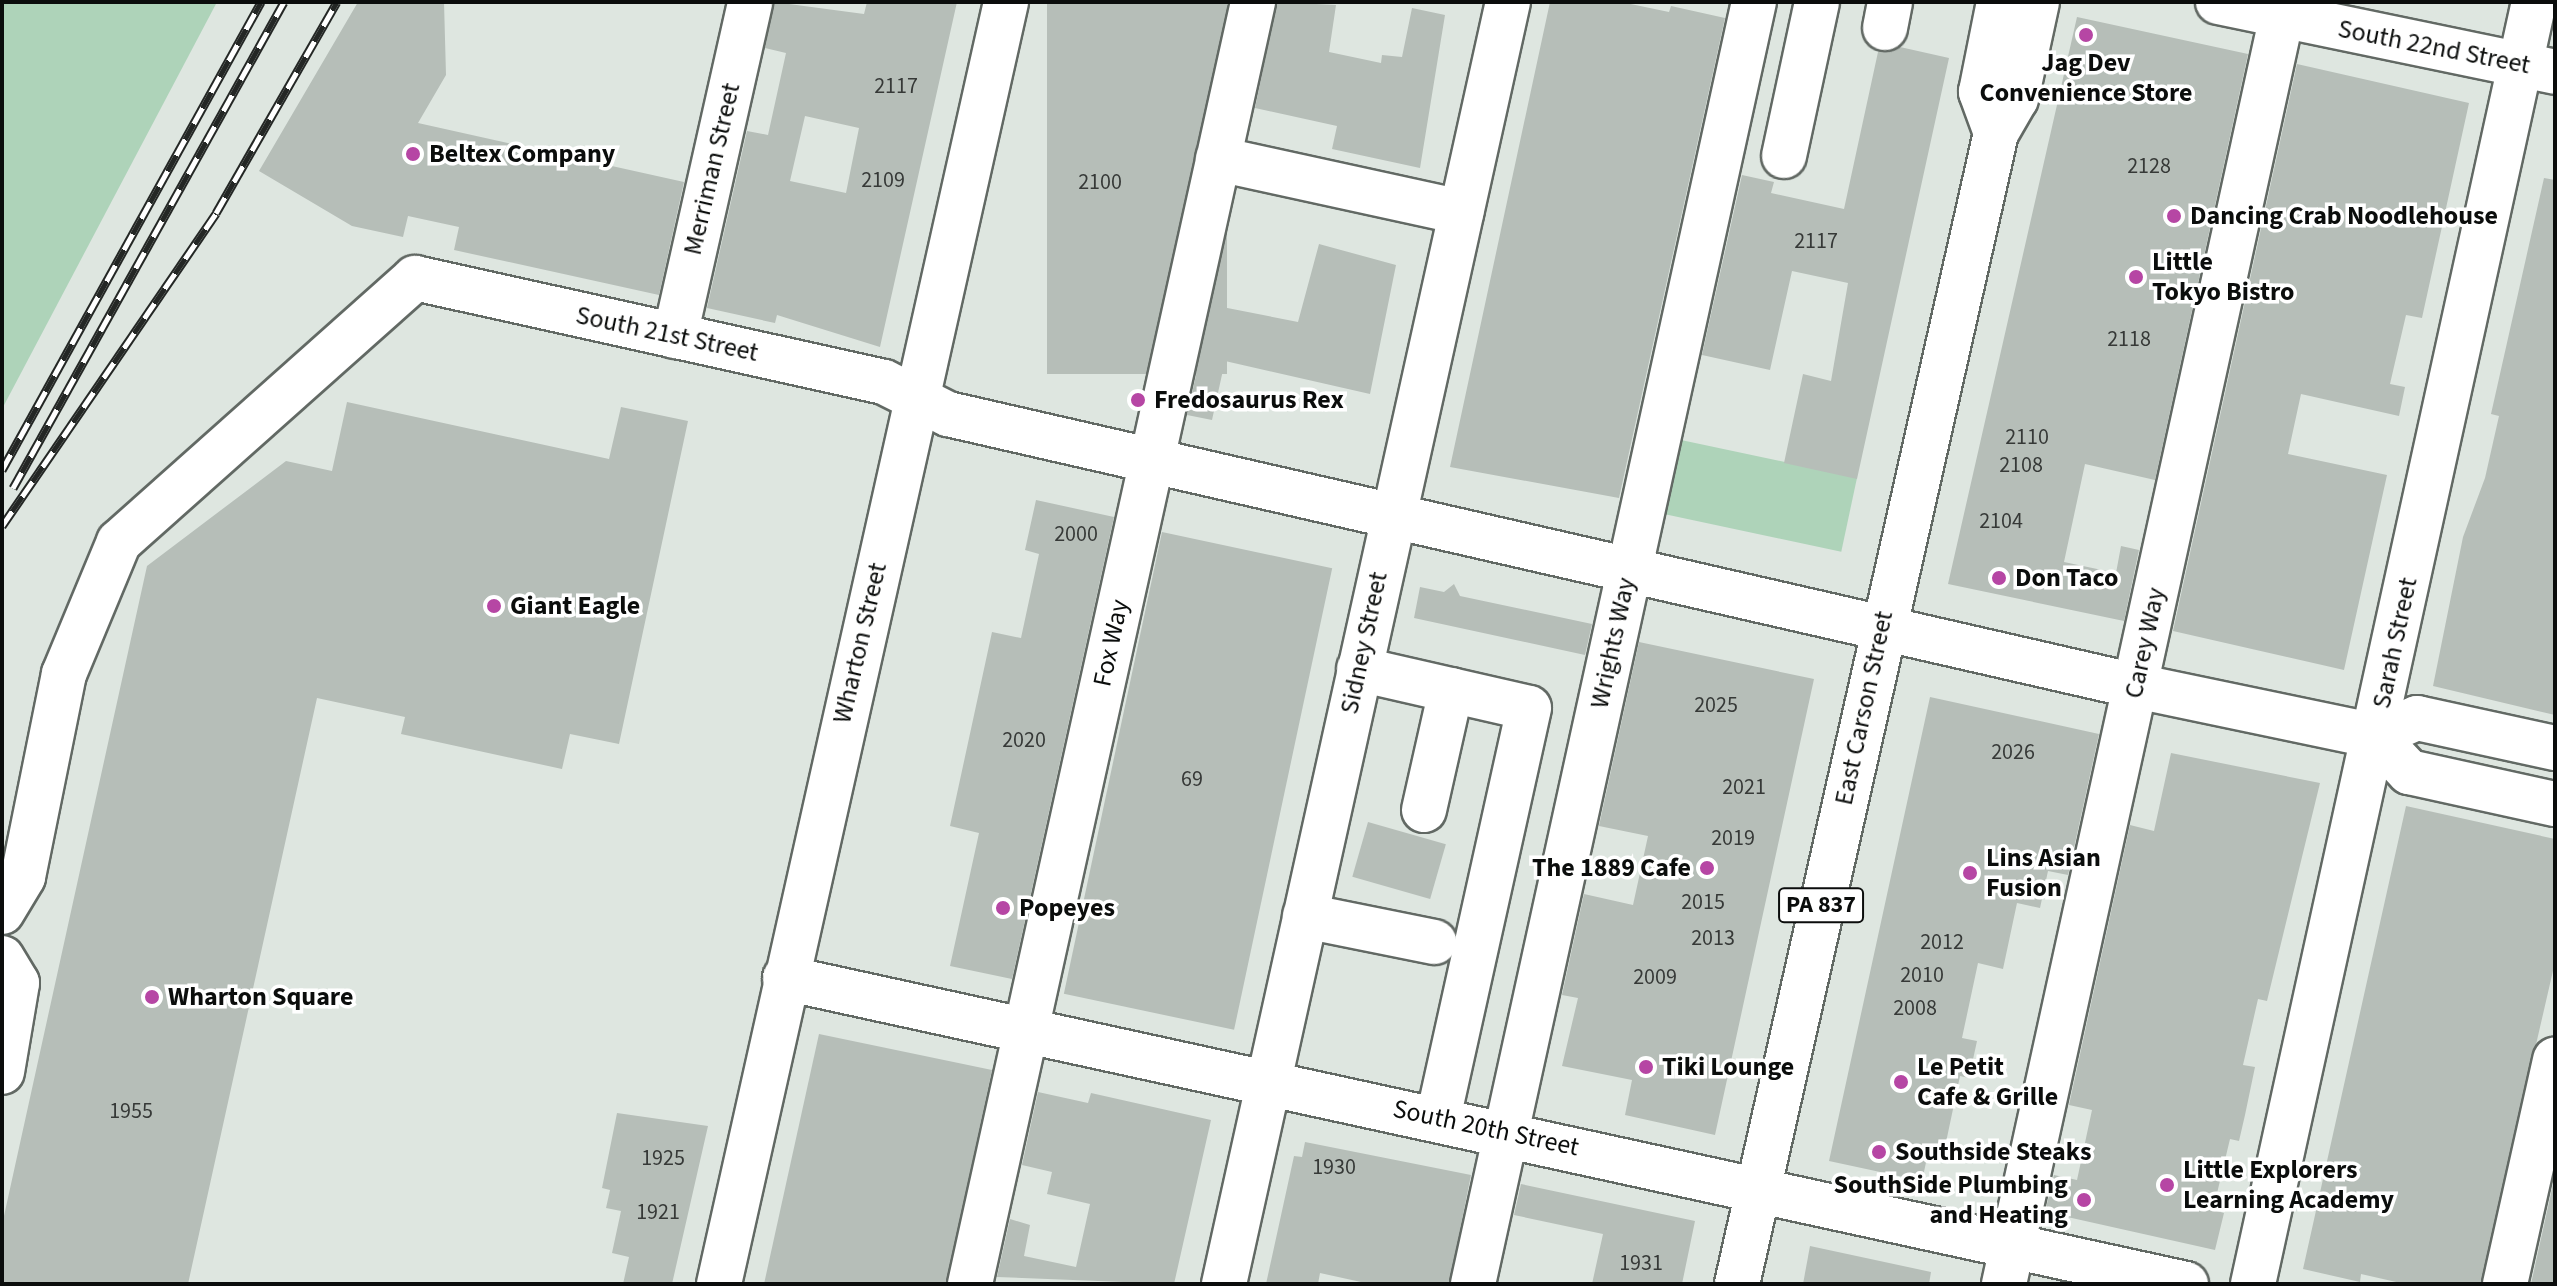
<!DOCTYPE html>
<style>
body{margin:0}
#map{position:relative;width:2557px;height:1286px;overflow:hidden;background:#dee6e0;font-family:"Source Sans 3",sans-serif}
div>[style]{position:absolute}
.green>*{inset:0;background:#aed3b9;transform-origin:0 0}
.building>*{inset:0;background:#b6beb8;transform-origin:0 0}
.roads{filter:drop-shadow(2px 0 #626964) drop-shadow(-2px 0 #626964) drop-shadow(0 2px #626964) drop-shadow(0 -2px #626964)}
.minor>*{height:44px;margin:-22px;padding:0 22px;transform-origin:22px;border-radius:22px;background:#fff}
.major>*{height:44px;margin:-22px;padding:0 22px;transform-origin:22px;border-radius:22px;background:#fff}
.rail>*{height:9px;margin-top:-4.5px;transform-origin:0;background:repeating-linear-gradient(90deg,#fff 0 18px,#242725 0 36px);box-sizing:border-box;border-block:2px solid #242725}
.dots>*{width:22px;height:22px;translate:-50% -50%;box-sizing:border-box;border:4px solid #fff;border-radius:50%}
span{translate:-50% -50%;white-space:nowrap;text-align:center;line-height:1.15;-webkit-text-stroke:7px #fff;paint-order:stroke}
.number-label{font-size:22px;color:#363937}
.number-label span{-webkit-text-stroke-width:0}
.shield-label span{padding:2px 6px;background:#fff;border:2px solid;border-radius:6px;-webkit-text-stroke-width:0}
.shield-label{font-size:24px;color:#0b0d0c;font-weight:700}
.street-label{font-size:26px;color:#0b0d0c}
.poi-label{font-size:26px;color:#0b0d0c;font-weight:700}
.left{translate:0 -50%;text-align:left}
.right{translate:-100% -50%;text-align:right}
.frame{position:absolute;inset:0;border:4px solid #0b0d0c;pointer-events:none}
</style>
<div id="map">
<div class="green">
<i style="clip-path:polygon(2px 2px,217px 2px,2px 409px)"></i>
<i style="left:1681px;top:440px;width:180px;height:76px;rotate:12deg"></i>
</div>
<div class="building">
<i style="clip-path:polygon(358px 2px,444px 2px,446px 75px,418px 123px,684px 182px,659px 295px,454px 250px,459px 227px,408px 216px,403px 237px,352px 226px,259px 171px)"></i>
<i style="clip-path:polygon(evenodd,774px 2px,864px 14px,867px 2px,957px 2px,880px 347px,777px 315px,775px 323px,707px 308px,747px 131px,768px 135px,786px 53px,765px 48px,774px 2px,805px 116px,859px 128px,846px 193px,790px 181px,805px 116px)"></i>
<i style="left:1047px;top:2px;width:180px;height:372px"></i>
<i style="clip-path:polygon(1277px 2px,1336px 5px,1329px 52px,1381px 63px,1382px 55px,1402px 57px,1412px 8px,1445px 15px,1420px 168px,1332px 149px,1337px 126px,1255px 108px)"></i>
<i style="clip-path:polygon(1550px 2px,1621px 2px,1669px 12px,1671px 6px,1725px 18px,1619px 498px,1450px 467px)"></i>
<i style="clip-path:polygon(2077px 17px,2248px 54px,2155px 480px,2085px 464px,2064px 562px,2116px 573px,2121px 546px,2139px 550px,2124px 621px,1948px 584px)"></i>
<i style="clip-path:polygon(1900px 47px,1949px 58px,1857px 479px,1784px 463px,1803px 374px,1831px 381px,1848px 283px,1792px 271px,1770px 370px,1702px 355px,1742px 175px,1774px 182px,1771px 193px,1844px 209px,1878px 52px)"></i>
<i style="clip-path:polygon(2297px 64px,2469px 103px,2422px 318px,2406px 315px,2390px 384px,2405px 387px,2399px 416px,2301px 394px,2288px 454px,2387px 475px,2344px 670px,2173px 631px)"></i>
<i style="clip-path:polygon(2544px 178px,2555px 180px,2555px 715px,2433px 686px,2463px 537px,2485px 478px,2499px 416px,2491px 414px)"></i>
<i style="clip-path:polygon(1319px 244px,1396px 265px,1370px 394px,1225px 361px,1212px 420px,1187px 415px,1212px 305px,1298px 322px)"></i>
<i style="clip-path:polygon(347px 402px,609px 459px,621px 407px,688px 421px,619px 744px,570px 734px,562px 769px,401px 734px,405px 717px,317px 698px,188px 1284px,2px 1284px,2px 1225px,147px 566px,286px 461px,332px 471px)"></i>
<i style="clip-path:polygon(1036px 500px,1114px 517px,1012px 979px,950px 966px,979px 833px,950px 826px,992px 632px,1021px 638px,1039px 554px,1025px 550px)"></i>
<i style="left:1162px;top:532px;width:174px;height:472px;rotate:12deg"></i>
<i style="clip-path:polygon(1454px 584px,1460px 596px,1592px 624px,1585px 655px,1414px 618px,1420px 587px,1444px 592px)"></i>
<i style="clip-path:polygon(1639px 642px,1814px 679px,1715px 1135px,1625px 1115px,1632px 1080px,1562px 1066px,1578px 998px,1562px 995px,1584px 894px,1633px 905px,1648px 836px,1599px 826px)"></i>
<i style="clip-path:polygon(1930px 697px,2099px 734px,2068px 875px,2048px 871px,2040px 908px,2017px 903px,2003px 969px,1978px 963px,1962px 1038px,1977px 1041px,1969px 1078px,1960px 1076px,1945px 1147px,1930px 1144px,1922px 1181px,1829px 1161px)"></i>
<i style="clip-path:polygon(2171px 753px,2320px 783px,2267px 1001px,2258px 999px,2243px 1065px,2255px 1067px,2245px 1115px,2239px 1141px,2230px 1139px,2213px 1210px,2224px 1213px,2215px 1250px,2045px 1212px,2054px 1175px,2077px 1180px,2092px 1110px,2069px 1105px,2130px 825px,2154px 831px)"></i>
<i style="clip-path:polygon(2406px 806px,2555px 839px,2555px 962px,2481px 1284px,2405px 1284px,2361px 1274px,2360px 1282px,2303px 1269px)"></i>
<i style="left:1368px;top:822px;width:81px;height:57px;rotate:16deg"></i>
<i style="clip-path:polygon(819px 1034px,992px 1070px,946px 1284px,764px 1284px)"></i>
<i style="clip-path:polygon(1038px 1092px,1088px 1103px,1091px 1093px,1211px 1120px,1174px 1284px,997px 1277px,1010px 1219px,1030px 1225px,1024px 1256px,1076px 1267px,1090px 1204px,1047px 1194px,1052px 1172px,1022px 1165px)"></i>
<i style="clip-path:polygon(617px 1113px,708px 1126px,672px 1284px,623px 1284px,629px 1257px,612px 1253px,621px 1211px,606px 1208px,610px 1190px,602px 1188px)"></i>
<i style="clip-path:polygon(1305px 1142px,1471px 1175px,1449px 1284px,1370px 1284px,1320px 1273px,1318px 1284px,1266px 1284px,1294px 1156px,1302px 1157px)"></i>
<i style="clip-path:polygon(2555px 1175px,2555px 1284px,2531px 1284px)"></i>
<i style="clip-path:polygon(1521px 1184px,1695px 1221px,1682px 1284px,1592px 1284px,1603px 1234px,1514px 1215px)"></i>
<i style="clip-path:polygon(1810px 1246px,1931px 1272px,1929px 1284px,1803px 1284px)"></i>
</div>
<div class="roads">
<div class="minor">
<i style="left:2218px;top:2px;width:344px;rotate:11.7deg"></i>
<i style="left:1885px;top:28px;width:26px;rotate:-79deg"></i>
<i style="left:1784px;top:156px;width:157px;rotate:-77.9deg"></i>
<i style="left:1218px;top:159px;width:249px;rotate:12.3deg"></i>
<i style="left:675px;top:336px;width:342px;rotate:-77.3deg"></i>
<i style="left:1359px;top:669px;width:174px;rotate:12.9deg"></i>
<i style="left:1529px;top:708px;width:420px;rotate:102.5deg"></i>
<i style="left:2375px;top:736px;width:50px;rotate:46.6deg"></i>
<i style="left:2409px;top:772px;width:149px;rotate:12.4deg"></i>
<i style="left:1424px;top:810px;width:123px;rotate:-77.3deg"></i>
<i style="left:2px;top:912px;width:41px;rotate:-59deg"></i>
<i style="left:23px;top:877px;width:207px;rotate:-78.6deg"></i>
<i style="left:64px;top:674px;width:143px;rotate:-67.4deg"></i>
<i style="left:119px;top:542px;width:397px;rotate:-41.7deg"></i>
<i style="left:415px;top:278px;width:480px;rotate:12.5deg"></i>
<i style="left:884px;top:382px;width:72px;rotate:26.6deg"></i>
<i style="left:948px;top:414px;width:1219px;rotate:12.9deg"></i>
<i style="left:2136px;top:686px;width:244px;rotate:11.8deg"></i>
<i style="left:2375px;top:736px;width:46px;rotate:-23.2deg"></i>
<i style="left:2417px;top:718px;width:141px;rotate:12.3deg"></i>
<i style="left:1305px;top:916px;width:132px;rotate:11.4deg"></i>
<i style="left:2px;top:958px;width:29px;rotate:59deg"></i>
<i style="left:17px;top:983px;width:90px;rotate:99.6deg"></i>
<i style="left:785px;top:978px;width:1434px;rotate:12.32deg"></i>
<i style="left:719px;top:1284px;width:1314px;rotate:-77.38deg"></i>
<i style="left:970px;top:1284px;width:1313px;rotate:-77.55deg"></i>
<i style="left:1224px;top:1284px;width:1313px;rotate:-77.51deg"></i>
<i style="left:1473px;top:1284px;width:1312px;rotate:-77.64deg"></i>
<i style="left:2004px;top:1284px;width:1312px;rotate:-77.64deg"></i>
<i style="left:2253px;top:1284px;width:1312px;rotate:-77.64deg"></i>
<i style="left:2505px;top:1284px;width:230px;rotate:-77.4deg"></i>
</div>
<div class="major">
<i style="left:1996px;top:133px;width:44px;rotate:-110.1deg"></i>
<i style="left:1981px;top:92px;width:92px;rotate:-78.7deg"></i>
<i style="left:1737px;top:1284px;width:1180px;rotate:-77.32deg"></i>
<i style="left:1996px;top:133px;width:39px;rotate:-60deg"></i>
<i style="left:2016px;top:99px;width:99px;rotate:-77.8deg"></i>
</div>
</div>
<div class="rail">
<i style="left:2px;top:470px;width:535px;rotate:-61.04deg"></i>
<i style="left:13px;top:488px;width:556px;rotate:-60.86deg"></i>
<i style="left:2px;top:526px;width:379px;rotate:-55.6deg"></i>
<i style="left:216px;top:213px;width:243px;rotate:-60.2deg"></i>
</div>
<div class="dots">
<i style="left:2086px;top:35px;background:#b646a4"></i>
<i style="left:413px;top:154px;background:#b646a4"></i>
<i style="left:2174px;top:216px;background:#b646a4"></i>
<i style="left:2136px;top:277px;background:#b646a4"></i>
<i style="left:1138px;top:400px;background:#b646a4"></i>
<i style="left:1999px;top:578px;background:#b646a4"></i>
<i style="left:494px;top:606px;background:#b646a4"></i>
<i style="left:1707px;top:868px;background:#b646a4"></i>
<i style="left:1970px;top:873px;background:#b646a4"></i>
<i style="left:1003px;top:908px;background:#b646a4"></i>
<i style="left:152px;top:997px;background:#b646a4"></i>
<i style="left:1646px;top:1067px;background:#b646a4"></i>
<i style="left:1901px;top:1082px;background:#b646a4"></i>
<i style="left:1879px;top:1152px;background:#b646a4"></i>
<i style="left:2167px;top:1185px;background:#b646a4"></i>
<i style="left:2084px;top:1200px;background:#b646a4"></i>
</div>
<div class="number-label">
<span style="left:896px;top:87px">2117</span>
<span style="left:2149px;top:167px">2128</span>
<span style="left:883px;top:181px">2109</span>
<span style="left:1100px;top:183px">2100</span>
<span style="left:1816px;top:242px">2117</span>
<span style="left:2129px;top:340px">2118</span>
<span style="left:2027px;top:438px">2110</span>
<span style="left:2021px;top:466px">2108</span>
<span style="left:2001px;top:522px">2104</span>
<span style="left:1076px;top:535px">2000</span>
<span style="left:1716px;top:706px">2025</span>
<span style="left:1024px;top:741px">2020</span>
<span style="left:2013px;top:753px">2026</span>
<span style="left:1192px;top:780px">69</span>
<span style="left:1744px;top:788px">2021</span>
<span style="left:1733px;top:839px">2019</span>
<span style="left:1703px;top:903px">2015</span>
<span style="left:1713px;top:939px">2013</span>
<span style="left:1942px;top:943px">2012</span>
<span style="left:1922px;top:976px">2010</span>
<span style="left:1655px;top:978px">2009</span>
<span style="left:1915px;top:1009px">2008</span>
<span style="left:131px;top:1112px">1955</span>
<span style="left:663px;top:1159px">1925</span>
<span style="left:1334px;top:1168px">1930</span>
<span style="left:658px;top:1213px">1921</span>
<span style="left:1641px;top:1264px">1931</span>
</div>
<div class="shield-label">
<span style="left:1821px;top:905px">PA 837</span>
</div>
<div class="street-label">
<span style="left:2434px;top:47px;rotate:11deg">South 22nd Street</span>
<span style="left:712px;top:169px;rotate:-77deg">Merriman Street</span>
<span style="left:667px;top:334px;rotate:12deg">South 21st Street</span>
<span style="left:860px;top:643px;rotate:-77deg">Wharton Street</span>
<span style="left:1111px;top:643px;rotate:-78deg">Fox Way</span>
<span style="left:1364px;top:643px;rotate:-78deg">Sidney Street</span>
<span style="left:1613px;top:643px;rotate:-78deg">Wrights Way</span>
<span style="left:2145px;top:643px;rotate:-78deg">Carey Way</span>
<span style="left:2395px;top:643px;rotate:-78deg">Sarah Street</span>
<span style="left:1864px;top:708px;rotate:-78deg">East Carson Street</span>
<span style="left:1486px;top:1128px;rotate:12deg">South 20th Street</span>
</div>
<div class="poi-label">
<span style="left:2086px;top:78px">Jag Dev<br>Convenience Store</span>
<span class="left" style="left:429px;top:154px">Beltex Company</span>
<span class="left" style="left:2190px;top:216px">Dancing Crab Noodlehouse</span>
<span class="left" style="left:2152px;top:277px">Little<br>Tokyo Bistro</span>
<span class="left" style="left:1154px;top:400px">Fredosaurus Rex</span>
<span class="left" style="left:2015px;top:578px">Don Taco</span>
<span class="left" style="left:510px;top:606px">Giant Eagle</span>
<span class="left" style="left:1986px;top:873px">Lins Asian<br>Fusion</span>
<span class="right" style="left:1691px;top:868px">The 1889 Cafe</span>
<span class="left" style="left:1019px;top:908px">Popeyes</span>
<span class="left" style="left:168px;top:997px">Wharton Square</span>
<span class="left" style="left:1662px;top:1067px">Tiki Lounge</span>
<span class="left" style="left:1917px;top:1082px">Le Petit<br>Cafe &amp; Grille</span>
<span class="left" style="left:1895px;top:1152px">Southside Steaks</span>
<span class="left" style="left:2183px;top:1185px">Little Explorers<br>Learning Academy</span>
<span class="right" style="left:2068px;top:1200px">SouthSide Plumbing<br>and Heating</span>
</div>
<div class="frame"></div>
</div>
